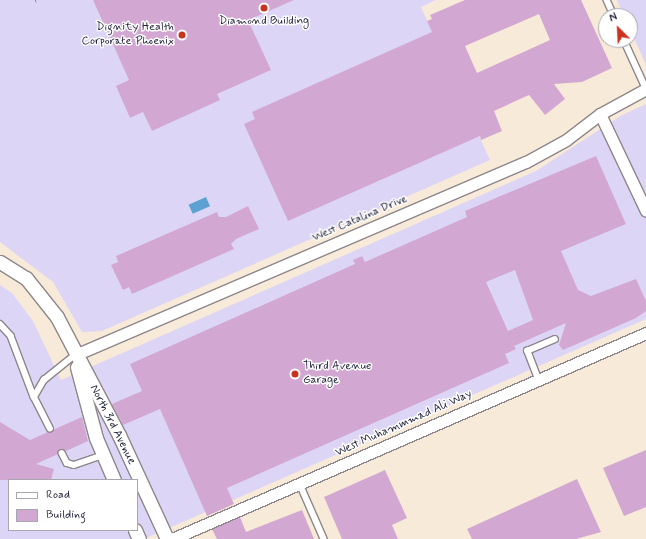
<!DOCTYPE html>
<style>
body{margin:0}
#map{position:relative;width:646px;height:539px;overflow:hidden;background:#f8ead8;font-family:Mynerve,sans-serif}
div>[style]{position:absolute}
.built>*{inset:0;background:#ddd5f6}
.water>*{inset:0;background:#5ba1d1;transform-origin:0 0}
.building>*{inset:0;background:#d2a8d3}
.path>*{height:2.5px;margin-top:-1.25px;transform-origin:0;background:repeating-linear-gradient(90deg,#8d868a 0 1px,transparent 0 4px)}
.roads{filter:drop-shadow(1px 0 #8d868a) drop-shadow(-1px 0 #8d868a) drop-shadow(0 1px #8d868a) drop-shadow(0 -1px #8d868a)}
.service>*{height:5.5px;margin:-2.75px;padding:0 2.75px;transform-origin:2.75px;border-radius:2.75px;background:#fff}
.minor>*{height:11px;margin:-5.5px;padding:0 5.5px;transform-origin:5.5px;border-radius:5.5px;background:#fff}
.tertiary>*{height:13px;margin:-6.5px;padding:0 6.5px;transform-origin:6.5px;border-radius:6.5px;background:#fff}
.dots>*{width:11px;height:11px;translate:-50% -50%;box-sizing:border-box;border:2px solid #fff;border-radius:50%}
span{translate:-50% -50%;white-space:nowrap;text-align:center;line-height:1.15;-webkit-text-stroke:3px #fff;paint-order:stroke}
.poi-label{font-size:12px;color:#22223b}
.right{translate:-100% -50%;text-align:right}
.left{translate:0 -50%;text-align:left}
.street-label{font-size:12px;color:#22223b}
.legend{position:absolute;left:8px;top:479px;width:130px;height:52px;box-sizing:border-box;background:#fff;border:1px solid #a7a7b1;margin:0;padding:5px 7px;list-style:none;font-size:12px;color:#22223b}
.legend li{display:flex;align-items:center;gap:8px;height:20px}
.legend b{width:20px;border:1px solid #a7a7b1}
.north{position:absolute;left:598px;top:8px;width:40px;height:40px;box-sizing:border-box;background:#fff;border:1px solid #a7a7b1;border-radius:50%;rotate:336deg;font-size:11px;font-weight:700;line-height:16px;text-align:center;color:#22223b}
.north::after{content:'';display:block;margin:auto;width:14px;height:18px;background:#c8321e;clip-path:polygon(50% 0,100% 100%,50% 72%,0 100%)}
</style>
<div id="map">
<div class="built">
<i style="clip-path:polygon(0 0,436px 0,421px 7px,490px 160px,102px 331px,82px 332px,53px 282px,0 242px)"></i>
<i style="clip-path:polygon(617px 0,646px 0,646px 65px,630px 29px,630px 16px,624px 16px)"></i>
<i style="clip-path:polygon(evenodd,646px 104px,646px 319px,144px 539px,0 539px,0 285px,12px 293px,33px 321px,61px 380px,536px 171px,622px 115px,646px 104px,9px 480px,137px 480px,137px 530px,9px 530px,9px 480px)"></i>
</div>
<div class="water">
<i style="left:206px;top:197px;width:10px;height:19px;rotate:66deg"></i>
</div>
<div class="building">
<i style="clip-path:polygon(93px 0,294px 0,248px 20px,271px 70px,217px 94px,220px 100px,152px 131px,143px 112px,130px 118px,116px 86px,129px 80px)"></i>
<i style="clip-path:polygon(evenodd,465px 0,581px 0,612px 68px,582px 82px,554px 84px,565px 99px,545px 115px,529px 95px,494px 111px,502px 131px,481px 140px,480px 136px,288px 221px,244px 124px,255px 119px,252px 112px,432px 32px,427px 21px,432px 19px,430px 15px,465px 0,539px 14px,550px 40px,477px 73px,465px 46px,539px 14px)"></i>
<i style="clip-path:polygon(evenodd,596px 156px,626px 224px,561px 251px,578px 290px,591px 296px,636px 279px,646px 301px,646px 311px,636px 318px,563px 350px,559px 345px,566px 323px,514px 346px,516px 349px,505px 354px,509px 363px,227px 488px,234px 504px,207px 516px,160px 409px,123px 425px,112px 404px,142px 391px,130px 364px,355px 264px,353px 260px,362px 256px,365px 262px,467px 217px,465px 211px,596px 156px,515px 270px,533px 320px,508px 331px,486px 282px,515px 270px)"></i>
<i style="clip-path:polygon(248px 206px,259px 229px,236px 239px,231px 244px,234px 249px,132px 294px,129px 287px,123px 290px,111px 265px,118px 262px,116px 256px,217px 212px,219px 217px,226px 217px)"></i>
<i style="clip-path:polygon(82px 417px,88px 441px,66px 451px,60px 449px,58px 454px,36px 464px,54px 469px,51px 480px,0 480px,0 422px,30px 440px)"></i>
<i style="clip-path:polygon(646px 450px,646px 507px,624px 516px,603px 468px)"></i>
<i style="clip-path:polygon(385px 470px,407px 518px,392px 525px,398px 539px,342px 539px,324px 497px)"></i>
<i style="clip-path:polygon(577px 479px,601px 532px,576px 539px,472px 539px,467px 529px)"></i>
<i style="clip-path:polygon(302px 510px,314px 539px,217px 539px,212px 529px,240px 517px,246px 532px)"></i>
</div>
<div class="path">
<i style="left:35px;top:1px;width:2px;rotate:-27deg"></i>
</div>
<div class="roads">
<div class="service">
<i style="left:607px;top:0;width:17px;rotate:66deg"></i>
<i style="left:624px;top:40px;width:53px;rotate:65.4deg"></i>
<i style="left:0;top:324px;width:16px;rotate:47deg"></i>
<i style="left:11px;top:336px;width:65px;rotate:69.3deg"></i>
<i style="left:538px;top:379px;width:30px;rotate:-111deg"></i>
<i style="left:527px;top:351px;width:30px;rotate:-23deg"></i>
<i style="left:50px;top:429px;width:36px;rotate:-117deg"></i>
<i style="left:34px;top:397px;width:20px;rotate:-60deg"></i>
<i style="left:44px;top:380px;width:40px;rotate:-39deg"></i>
<i style="left:62px;top:453px;width:11px;rotate:63deg"></i>
<i style="left:67px;top:463px;width:7px;rotate:16deg"></i>
<i style="left:74px;top:465px;width:31px;rotate:-19deg"></i>
<i style="left:300px;top:484px;width:60px;rotate:66.4deg"></i>
</div>
<div class="minor">
<i style="left:600px;top:114px;width:107px;rotate:64.6deg"></i>
<i style="left:75px;top:355px;width:491px;rotate:-23.2deg"></i>
<i style="left:526px;top:162px;width:46px;rotate:-28.8deg"></i>
<i style="left:566px;top:140px;width:43px;rotate:-37.4deg"></i>
<i style="left:600px;top:114px;width:52px;rotate:-28.5deg"></i>
<i style="left:172px;top:539px;width:517px;rotate:-23.49deg"></i>
</div>
<div class="tertiary">
<i style="left:0;top:262px;width:31px;rotate:32deg"></i>
<i style="left:26px;top:278px;width:50px;rotate:51.5deg"></i>
<i style="left:57px;top:317px;width:133px;rotate:62.3deg"></i>
<i style="left:119px;top:435px;width:115px;rotate:65.2deg"></i>
<i style="left:77px;top:367px;width:73px;rotate:75deg"></i>
<i style="left:96px;top:438px;width:46px;rotate:66.8deg"></i>
<i style="left:135px;top:530px;width:10px;rotate:66deg"></i>
</div>
</div>
<div class="dots">
<i style="left:264px;top:8px;background:#c8321e"></i>
<i style="left:182px;top:35px;background:#c8321e"></i>
<i style="left:295px;top:374px;background:#c8321e"></i>
</div>
<div class="poi-label">
<span style="left:264px;top:22px">Diamond Building</span>
<span class="right" style="left:174px;top:35px">Dignity Health<br>Corporate Phoenix</span>
<span class="left" style="left:303px;top:374px">Third Avenue<br>Garage</span>
</div>
<div class="street-label">
<span style="left:360px;top:219px;rotate:-23deg">West Catalina Drive</span>
<span style="left:404px;top:424px;rotate:-24deg">West Muhammmad Ali Way</span>
<span style="left:112px;top:425px;rotate:63deg">North 3rd Avenue</span>
</div>
<ul class="legend">
<li><b style="height:5px;background:#fff"></b>Road</li>
<li><b style="height:11px;background:#d2a8d3"></b>Building</li>
</ul>
<div class="north">N</div>
</div>
